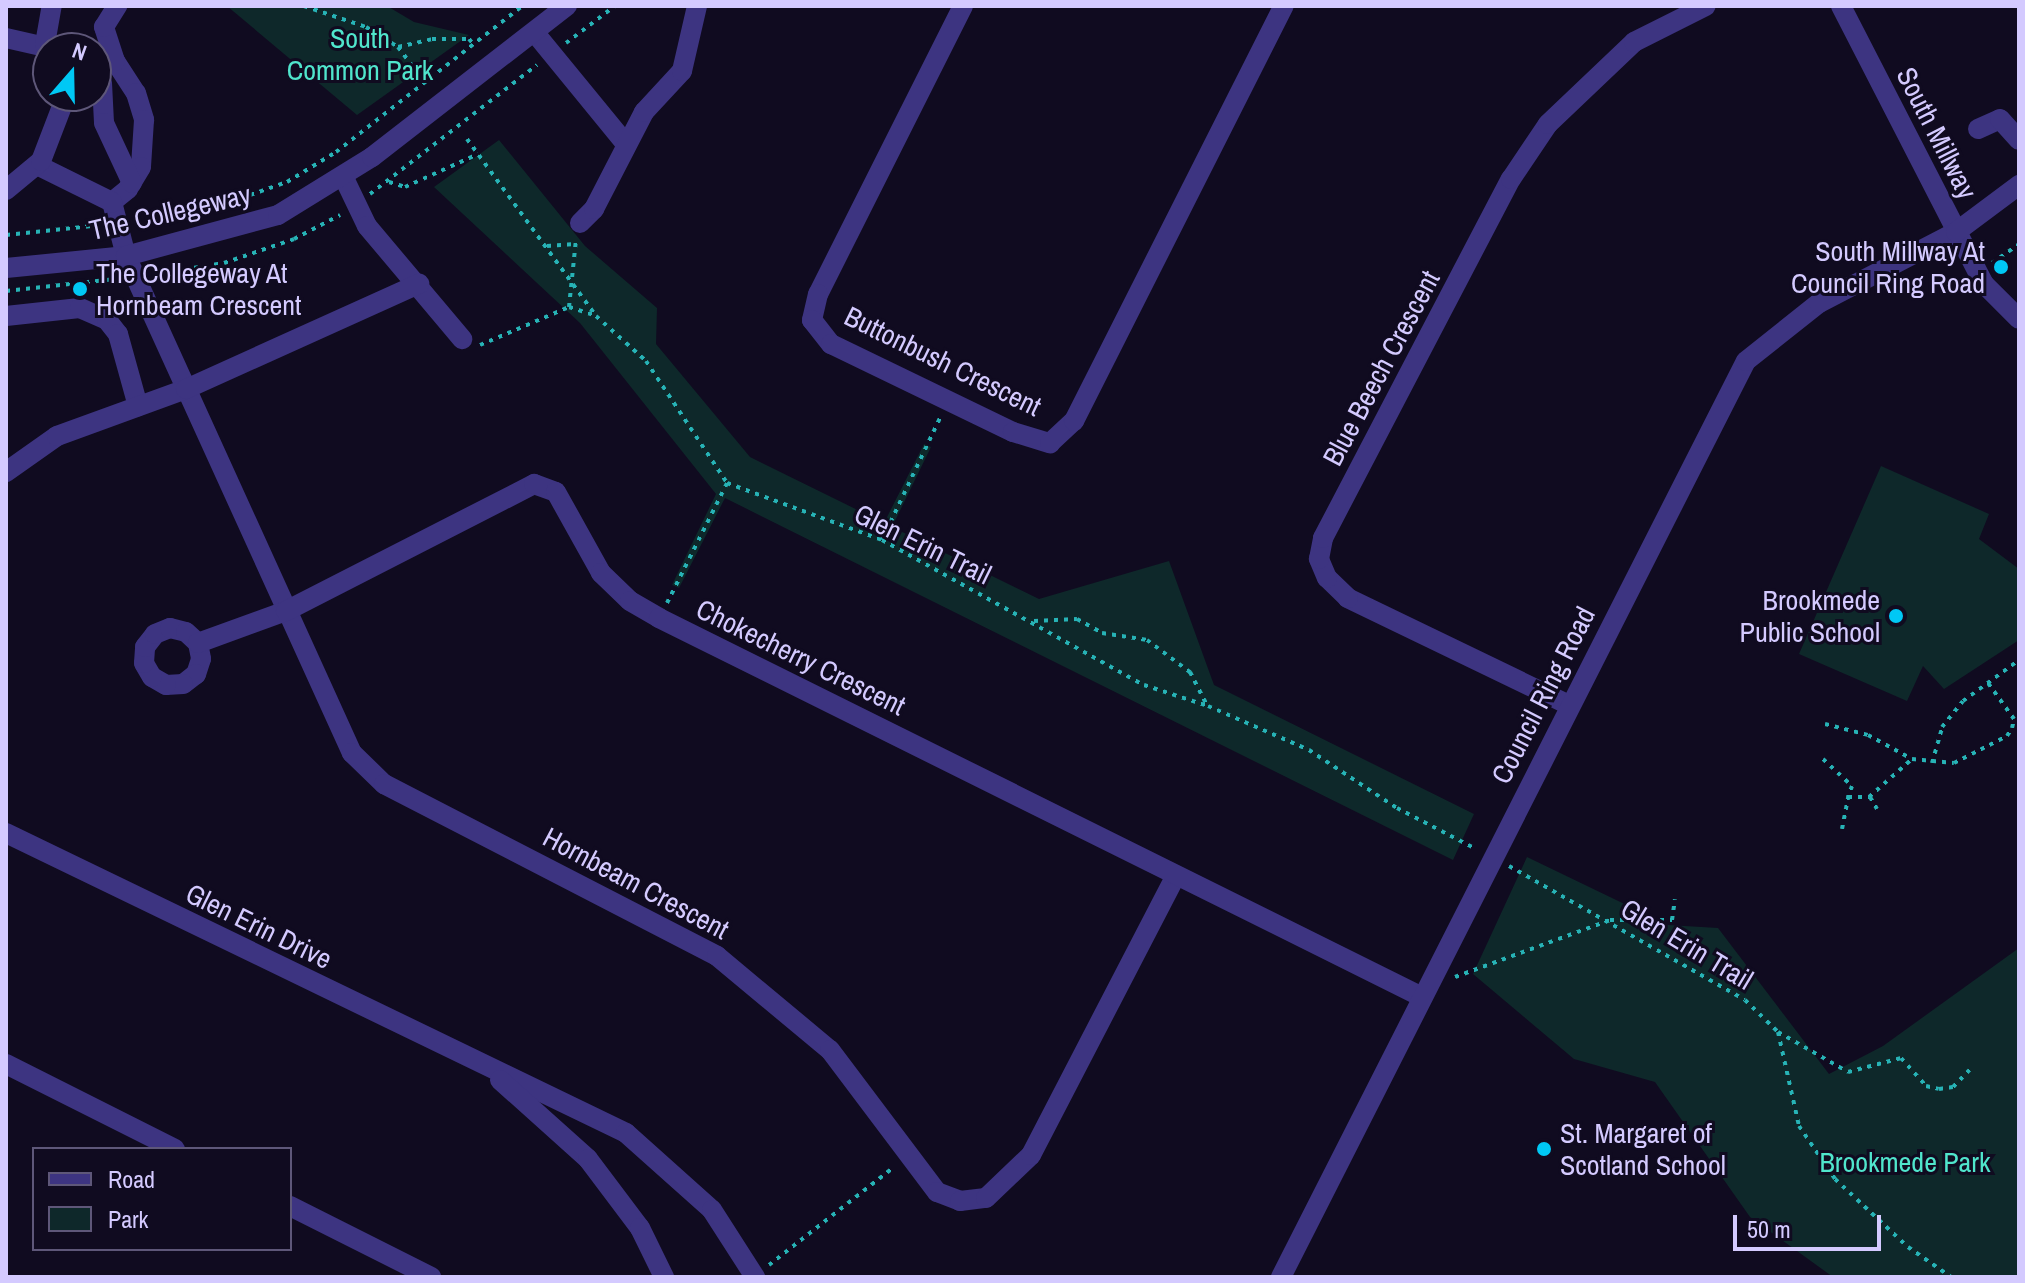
<!DOCTYPE html>
<style>
body{margin:0}
#map{position:relative;width:2025px;height:1283px;overflow:hidden;background:#100b20;font-family:"Archivo Narrow",sans-serif}
div>[style]{position:absolute}
.green>*{inset:0;background:#0e282a}
.path>*{height:4px;margin-top:-2px;transform-origin:0;background:repeating-linear-gradient(90deg,#27b3b6 0 4px,transparent 0 10px)}
.minor>*{height:20px;margin:-10px;padding:0 10px;transform-origin:10px;border-radius:10px;background:#3d3481}
.dots>*{width:22px;height:22px;translate:-50% -50%;box-sizing:border-box;border:4px solid #100b20;border-radius:50%}
span{translate:-50% -50%;white-space:nowrap;text-align:center;line-height:1.15;-webkit-text-stroke:6px #100b20;paint-order:stroke}
.park-label{font-size:28px;color:#50e5cc}
.street-label{font-size:28px;color:#d4caff}
.poi-label{font-size:28px;color:#d4caff}
.right{translate:-100% -50%;text-align:right}
.left{translate:0 -50%;text-align:left}
.frame{position:absolute;inset:0;border:8px solid #d4caff;pointer-events:none}
.legend{position:absolute;left:32px;top:1147px;width:260px;height:104px;box-sizing:border-box;background:#100b20;border:2px solid #5e5779;margin:0;padding:10px 14px;list-style:none;font-size:24px;color:#d4caff}
.legend li{display:flex;align-items:center;gap:16px;height:40px}
.legend b{width:40px;border:2px solid #5e5779}
.north{position:absolute;left:32px;top:32px;width:80px;height:80px;box-sizing:border-box;background:#100b20;border:2px solid #5e5779;border-radius:50%;rotate:20deg;font-size:22px;font-weight:700;line-height:32px;text-align:center;color:#d4caff}
.north::after{content:'';display:block;margin:auto;width:28px;height:36px;background:#00c8f5;clip-path:polygon(50% 0,100% 100%,50% 72%,0 100%)}
.scale{position:absolute;left:1733px;top:1215px;width:148px;height:36px;box-sizing:border-box;border:4px solid #d4caff;border-top:0;padding-left:10px;font-size:24px;line-height:28px;white-space:nowrap;color:#d4caff;-webkit-text-stroke:6px #100b20;paint-order:stroke}
</style>
<div id="map">
<div class="green">
<i style="clip-path:polygon(227px 6px,387px 6px,414px 22px,469px 35px,357px 115px)"></i>
<i style="clip-path:polygon(499px 140px,585px 246px,657px 308px,656px 344px,750px 457px,884px 523px,924px 444px,931px 447px,892px 527px,1039px 599px,1169px 561px,1214px 685px,1474px 814px,1453px 860px,725px 498px,679px 588px,672px 585px,716px 494px,580px 323px,434px 187px)"></i>
<i style="clip-path:polygon(1881px 466px,1989px 514px,1979px 539px,2019px 569px,2019px 640px,1944px 689px,1923px 666px,1907px 701px,1799px 654px)"></i>
<i style="clip-path:polygon(1527px 857px,1668px 925px,1718px 928px,1829px 1074px,1883px 1046px,2019px 948px,2019px 1277px,1833px 1277px,1750px 1217px,1655px 1082px,1574px 1059px,1473px 974px)"></i>
</div>
<div class="path">
<i style="left:304px;top:6px;width:65px;rotate:18.7deg"></i>
<i style="left:366px;top:27px;width:38px;rotate:32deg"></i>
<i style="left:398px;top:47px;width:35px;rotate:53deg"></i>
<i style="left:566px;top:43px;width:61px;rotate:-37.1deg"></i>
<i style="left:398px;top:47px;width:35px;rotate:-13deg"></i>
<i style="left:432px;top:39px;width:37px"></i>
<i style="left:469px;top:39px;width:8px;rotate:50deg"></i>
<i style="left:467px;top:139px;width:219px;rotate:53.9deg"></i>
<i style="left:596px;top:316px;width:67px;rotate:42deg"></i>
<i style="left:646px;top:361px;width:146px;rotate:56.4deg"></i>
<i style="left:727px;top:483px;width:165px;rotate:20.2deg"></i>
<i style="left:882px;top:540px;width:299px;rotate:29deg"></i>
<i style="left:1144px;top:685px;width:67px;rotate:18.2deg"></i>
<i style="left:1208px;top:706px;width:110px;rotate:23.5deg"></i>
<i style="left:1309px;top:750px;width:105px;rotate:33.4deg"></i>
<i style="left:1397px;top:808px;width:89px;rotate:27.4deg"></i>
<i style="left:389px;top:182px;width:17px;rotate:17deg"></i>
<i style="left:405px;top:187px;width:80px;rotate:-24.3deg"></i>
<i style="left:370px;top:194px;width:211px;rotate:-37.7deg"></i>
<i style="left:137px;top:221px;width:86px;rotate:-10.7deg"></i>
<i style="left:222px;top:205px;width:69px;rotate:-19.5deg"></i>
<i style="left:287px;top:182px;width:57px;rotate:-31.5deg"></i>
<i style="left:336px;top:152px;width:236px;rotate:-38.1deg"></i>
<i style="left:6px;top:235px;width:96px;rotate:-6deg"></i>
<i style="left:547px;top:246px;width:28px;rotate:-4deg"></i>
<i style="left:1992px;top:263px;width:33px;rotate:-35deg"></i>
<i style="left:155px;top:274px;width:70px;rotate:-9.1deg"></i>
<i style="left:224px;top:263px;width:74px;rotate:-18.9deg"></i>
<i style="left:294px;top:239px;width:52px;rotate:-27.6deg"></i>
<i style="left:6px;top:291px;width:110px;rotate:-6.3deg"></i>
<i style="left:569px;top:307px;width:68px;rotate:-84.1deg"></i>
<i style="left:480px;top:345px;width:97px;rotate:-23.1deg"></i>
<i style="left:569px;top:307px;width:28px;rotate:18deg"></i>
<i style="left:2019px;top:470px;width:16px;rotate:90deg"></i>
<i style="left:882px;top:540px;width:135px;rotate:-64.6deg"></i>
<i style="left:667px;top:603px;width:134px;rotate:-63.4deg"></i>
<i style="left:1034px;top:621px;width:43px;rotate:-2.7deg"></i>
<i style="left:1077px;top:619px;width:29px;rotate:29deg"></i>
<i style="left:1102px;top:633px;width:46px;rotate:8.8deg"></i>
<i style="left:1147px;top:640px;width:54px;rotate:36.7deg"></i>
<i style="left:1190px;top:672px;width:37px;rotate:63deg"></i>
<i style="left:1825px;top:724px;width:44px;rotate:14.3deg"></i>
<i style="left:1868px;top:735px;width:50px;rotate:28.6deg"></i>
<i style="left:1912px;top:759px;width:42px;rotate:5.4deg"></i>
<i style="left:1954px;top:763px;width:59px;rotate:-27deg"></i>
<i style="left:2007px;top:736px;width:9px;rotate:-58deg"></i>
<i style="left:2012px;top:728px;width:9px;rotate:-77deg"></i>
<i style="left:2014px;top:719px;width:44px;rotate:-125.8deg"></i>
<i style="left:1823px;top:759px;width:40px;rotate:43deg"></i>
<i style="left:1852px;top:786px;width:12px;rotate:110deg"></i>
<i style="left:1932px;top:763px;width:37px;rotate:-74deg"></i>
<i style="left:1942px;top:727px;width:33px;rotate:-51deg"></i>
<i style="left:1963px;top:701px;width:69px;rotate:-36.2deg"></i>
<i style="left:1870px;top:797px;width:14px;rotate:60deg"></i>
<i style="left:1842px;top:829px;width:33px;rotate:-79deg"></i>
<i style="left:1848px;top:797px;width:21px"></i>
<i style="left:1869px;top:797px;width:57px;rotate:-41.5deg"></i>
<i style="left:1509px;top:866px;width:271px;rotate:29.6deg"></i>
<i style="left:1745px;top:1000px;width:46px;rotate:44.1deg"></i>
<i style="left:1778px;top:1032px;width:96px;rotate:77.4deg"></i>
<i style="left:1799px;top:1126px;width:64px;rotate:55.8deg"></i>
<i style="left:1835px;top:1179px;width:100px;rotate:43deg"></i>
<i style="left:1908px;top:1247px;width:52px;rotate:34.9deg"></i>
<i style="left:1455px;top:977px;width:165px;rotate:-20.2deg"></i>
<i style="left:1610px;top:920px;width:62px"></i>
<i style="left:1672px;top:920px;width:21px;rotate:-82deg"></i>
<i style="left:1778px;top:1032px;width:81px;rotate:29.7deg"></i>
<i style="left:1848px;top:1072px;width:55px;rotate:-14.8deg"></i>
<i style="left:1901px;top:1058px;width:38px;rotate:48deg"></i>
<i style="left:1926px;top:1086px;width:13px;rotate:13deg"></i>
<i style="left:1939px;top:1089px;width:14px;rotate:-8deg"></i>
<i style="left:1953px;top:1087px;width:28px;rotate:-46deg"></i>
<i style="left:769px;top:1265px;width:159px;rotate:-38.1deg"></i>
</div>
<div class="minor">
<i style="left:963px;top:6px;width:322px;rotate:116.7deg"></i>
<i style="left:818px;top:294px;width:27px;rotate:103deg"></i>
<i style="left:812px;top:320px;width:31px;rotate:52deg"></i>
<i style="left:831px;top:344px;width:202px;rotate:25.8deg"></i>
<i style="left:1013px;top:432px;width:39px;rotate:17deg"></i>
<i style="left:1050px;top:443px;width:33px;rotate:-43deg"></i>
<i style="left:1074px;top:421px;width:465px;rotate:-63.2deg"></i>
<i style="left:1841px;top:6px;width:313px;rotate:62.8deg"></i>
<i style="left:1984px;top:284px;width:49px;rotate:45deg"></i>
<i style="left:535px;top:33px;width:142px;rotate:50.7deg"></i>
<i style="left:6px;top:38px;width:45px;rotate:12.8deg"></i>
<i style="left:45px;top:44px;width:39px;rotate:-80deg"></i>
<i style="left:96px;top:61px;width:19px"></i>
<i style="left:115px;top:61px;width:38px;rotate:57deg"></i>
<i style="left:136px;top:93px;width:28px;rotate:73deg"></i>
<i style="left:144px;top:120px;width:47px;rotate:93.7deg"></i>
<i style="left:141px;top:167px;width:26px;rotate:121deg"></i>
<i style="left:128px;top:189px;width:21px;rotate:141deg"></i>
<i style="left:112px;top:202px;width:56px;rotate:75.5deg"></i>
<i style="left:126px;top:256px;width:546px;rotate:65.55deg"></i>
<i style="left:352px;top:753px;width:45px;rotate:44.1deg"></i>
<i style="left:384px;top:784px;width:375px;rotate:27.3deg"></i>
<i style="left:717px;top:956px;width:147px;rotate:39.8deg"></i>
<i style="left:830px;top:1050px;width:178px;rotate:53deg"></i>
<i style="left:937px;top:1192px;width:25px;rotate:21deg"></i>
<i style="left:960px;top:1201px;width:26px;rotate:-7deg"></i>
<i style="left:986px;top:1198px;width:62px;rotate:-43.7deg"></i>
<i style="left:1031px;top:1155px;width:315px;rotate:-62.6deg"></i>
<i style="left:115px;top:61px;width:36px;rotate:-108deg"></i>
<i style="left:104px;top:27px;width:25px;rotate:-58deg"></i>
<i style="left:102px;top:83px;width:40px;rotate:87.1deg"></i>
<i style="left:104px;top:123px;width:66px;rotate:65deg"></i>
<i style="left:1978px;top:129px;width:24px;rotate:-24deg"></i>
<i style="left:2000px;top:119px;width:28px;rotate:48deg"></i>
<i style="left:37px;top:165px;width:84px;rotate:26.3deg"></i>
<i style="left:344px;top:178px;width:53px;rotate:64.4deg"></i>
<i style="left:367px;top:226px;width:148px;rotate:49.9deg"></i>
<i style="left:6px;top:190px;width:45px;rotate:-39.6deg"></i>
<i style="left:41px;top:161px;width:70px;rotate:-69deg"></i>
<i style="left:580px;top:223px;width:20px;rotate:-45deg"></i>
<i style="left:594px;top:209px;width:109px;rotate:-62.7deg"></i>
<i style="left:644px;top:112px;width:56px;rotate:-47.2deg"></i>
<i style="left:682px;top:71px;width:67px;rotate:-77deg"></i>
<i style="left:6px;top:268px;width:121px;rotate:-5.7deg"></i>
<i style="left:126px;top:256px;width:157px;rotate:-15.1deg"></i>
<i style="left:278px;top:215px;width:110px;rotate:-31.7deg"></i>
<i style="left:372px;top:157px;width:247px;rotate:-37.8deg"></i>
<i style="left:6px;top:316px;width:74px;rotate:-6.2deg"></i>
<i style="left:80px;top:308px;width:30px;rotate:24deg"></i>
<i style="left:107px;top:320px;width:18px;rotate:52deg"></i>
<i style="left:118px;top:334px;width:75px;rotate:74.5deg"></i>
<i style="left:6px;top:472px;width:62px;rotate:-35.2deg"></i>
<i style="left:57px;top:436px;width:137px;rotate:-20deg"></i>
<i style="left:186px;top:389px;width:256px;rotate:-24.3deg"></i>
<i style="left:198px;top:643px;width:16px;rotate:79deg"></i>
<i style="left:201px;top:659px;width:16px;rotate:108deg"></i>
<i style="left:196px;top:674px;width:16px;rotate:142deg"></i>
<i style="left:183px;top:684px;width:17px;rotate:177deg"></i>
<i style="left:166px;top:685px;width:16px;rotate:-150deg"></i>
<i style="left:152px;top:677px;width:16px;rotate:-120deg"></i>
<i style="left:144px;top:663px;width:16px;rotate:-86deg"></i>
<i style="left:145px;top:647px;width:16px;rotate:-52deg"></i>
<i style="left:155px;top:634px;width:16px;rotate:-22deg"></i>
<i style="left:170px;top:628px;width:16px;rotate:14deg"></i>
<i style="left:186px;top:632px;width:16px;rotate:43deg"></i>
<i style="left:198px;top:643px;width:94px;rotate:-20deg"></i>
<i style="left:286px;top:611px;width:279px;rotate:-27.1deg"></i>
<i style="left:534px;top:484px;width:23px;rotate:20deg"></i>
<i style="left:556px;top:492px;width:93px;rotate:60.9deg"></i>
<i style="left:601px;top:573px;width:40px;rotate:44deg"></i>
<i style="left:630px;top:601px;width:34px;rotate:30deg"></i>
<i style="left:659px;top:618px;width:852px;rotate:26.41deg"></i>
<i style="left:1569px;top:705px;width:246px;rotate:-154.2deg"></i>
<i style="left:1348px;top:598px;width:29px;rotate:-136deg"></i>
<i style="left:1327px;top:578px;width:21px;rotate:-113deg"></i>
<i style="left:1319px;top:559px;width:21px;rotate:-79deg"></i>
<i style="left:1323px;top:538px;width:405px;rotate:-62.4deg"></i>
<i style="left:1511px;top:179px;width:66px;rotate:-56.1deg"></i>
<i style="left:1548px;top:124px;width:119px;rotate:-43.6deg"></i>
<i style="left:1634px;top:42px;width:80px;rotate:-26.6deg"></i>
<i style="left:6px;top:833px;width:689px;rotate:25.82deg"></i>
<i style="left:626px;top:1133px;width:115px;rotate:41.8deg"></i>
<i style="left:712px;top:1210px;width:80px;rotate:57.3deg"></i>
<i style="left:6px;top:1064px;width:189px;rotate:26.7deg"></i>
<i style="left:500px;top:1080px;width:118px;rotate:41.9deg"></i>
<i style="left:588px;top:1159px;width:86px;rotate:53deg"></i>
<i style="left:640px;top:1228px;width:55px;rotate:63.9deg"></i>
<i style="left:290px;top:1206px;width:158px;rotate:26.7deg"></i>
<i style="left:1281px;top:1277px;width:1027px;rotate:-63.09deg"></i>
<i style="left:1746px;top:361px;width:93px;rotate:-38.5deg"></i>
<i style="left:1819px;top:303px;width:154px;rotate:-27.4deg"></i>
<i style="left:1956px;top:232px;width:79px;rotate:-36.7deg"></i>
</div>
<div class="dots">
<i style="left:2001px;top:267px;background:#00c8f5"></i>
<i style="left:80px;top:289px;background:#00c8f5"></i>
<i style="left:1896px;top:616px;background:#00c8f5"></i>
<i style="left:1544px;top:1149px;background:#00c8f5"></i>
</div>
<div class="park-label">
<span style="left:360px;top:54px">South<br>Common Park</span>
<span style="left:1905px;top:1162px">Brookmede Park</span>
</div>
<div class="street-label">
<span style="left:1937px;top:133px;rotate:63deg">South Millway</span>
<span style="left:170px;top:212px;rotate:-13deg">The Collegeway</span>
<span style="left:943px;top:361px;rotate:26deg">Buttonbush Crescent</span>
<span style="left:1381px;top:368px;rotate:-62deg">Blue Beech Crescent</span>
<span style="left:923px;top:544px;rotate:26deg">Glen Erin Trail</span>
<span style="left:801px;top:657px;rotate:26deg">Chokecherry Crescent</span>
<span style="left:1543px;top:695px;rotate:-63deg">Council Ring Road</span>
<span style="left:636px;top:883px;rotate:28deg">Hornbeam Crescent</span>
<span style="left:259px;top:926px;rotate:26deg">Glen Erin Drive</span>
<span style="left:1687px;top:944px;rotate:31deg">Glen Erin Trail</span>
</div>
<div class="poi-label">
<span class="right" style="left:1985px;top:267px">South Millway At<br>Council Ring Road</span>
<span class="left" style="left:96px;top:289px">The Collegeway At<br>Hornbeam Crescent</span>
<span class="right" style="left:1880px;top:616px">Brookmede<br>Public School</span>
<span class="left" style="left:1560px;top:1149px">St. Margaret of<br>Scotland School</span>
</div>
<div class="frame"></div>
<ul class="legend">
<li><b style="height:10px;background:#3d3481"></b>Road</li>
<li><b style="height:22px;background:#0e282a"></b>Park</li>
</ul>
<div class="north">N</div>
<div class="scale">50 m</div>
</div>
